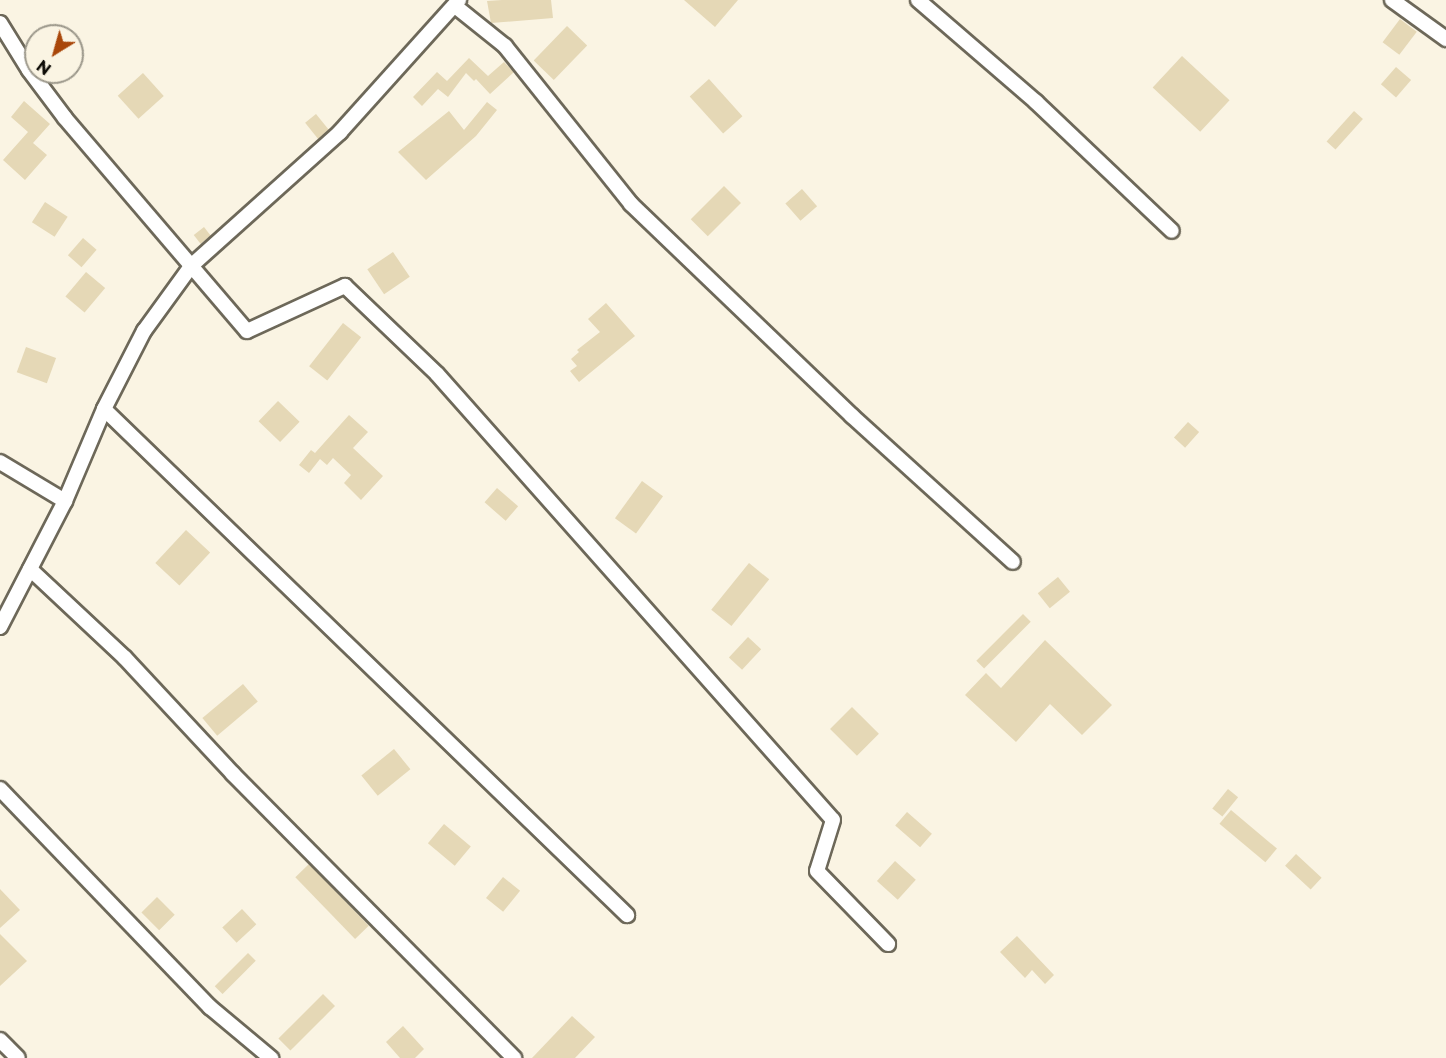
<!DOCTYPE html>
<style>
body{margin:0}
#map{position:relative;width:1446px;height:1058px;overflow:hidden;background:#faf4e3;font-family:Montserrat,sans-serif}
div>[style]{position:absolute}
.building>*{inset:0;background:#e5d8b6;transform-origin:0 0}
.roads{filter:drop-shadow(2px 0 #6d6859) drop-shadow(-2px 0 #6d6859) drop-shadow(0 2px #6d6859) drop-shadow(0 -2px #6d6859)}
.minor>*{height:14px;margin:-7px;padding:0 7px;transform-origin:7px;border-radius:7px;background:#fff}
span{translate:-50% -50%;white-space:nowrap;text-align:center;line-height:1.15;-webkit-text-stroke:4.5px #faf4e3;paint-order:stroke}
.north{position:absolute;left:24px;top:24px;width:60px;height:60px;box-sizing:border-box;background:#faf4e3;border:2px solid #9c988b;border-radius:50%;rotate:217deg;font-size:16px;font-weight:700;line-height:24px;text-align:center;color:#0f0d08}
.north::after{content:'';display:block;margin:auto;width:21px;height:27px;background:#a9470a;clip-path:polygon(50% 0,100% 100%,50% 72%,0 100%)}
</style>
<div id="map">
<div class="building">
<i style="clip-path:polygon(502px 0,551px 0,553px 18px,491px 23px,487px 1px)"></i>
<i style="clip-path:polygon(684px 0,738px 0,715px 27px)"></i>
<i style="left:1400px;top:19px;width:21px;height:29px;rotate:37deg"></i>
<i style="left:567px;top:26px;width:28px;height:48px;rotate:44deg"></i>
<i style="left:1182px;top:56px;width:65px;height:43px;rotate:43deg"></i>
<i style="clip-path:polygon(469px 58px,488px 76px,504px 62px,514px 72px,490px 94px,476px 79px,474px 81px,466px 73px,448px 97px,438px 89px,422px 106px,413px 97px,437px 72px,447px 81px)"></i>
<i style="left:1396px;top:67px;width:20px;height:23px;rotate:41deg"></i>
<i style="left:143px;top:73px;width:31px;height:34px;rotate:48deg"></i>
<i style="left:709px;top:79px;width:50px;height:26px;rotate:48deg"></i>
<i style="clip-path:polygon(24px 101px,50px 124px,33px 143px,47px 155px,25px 180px,3px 160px,28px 132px,11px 117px)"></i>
<i style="clip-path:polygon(487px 102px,497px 110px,476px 136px,426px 180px,398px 152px,449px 111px,464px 130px)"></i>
<i style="left:1354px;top:111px;width:12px;height:41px;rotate:42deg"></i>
<i style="left:316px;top:114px;width:21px;height:14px;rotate:51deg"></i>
<i style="left:724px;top:186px;width:24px;height:47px;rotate:45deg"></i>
<i style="left:802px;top:189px;width:23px;height:22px;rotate:49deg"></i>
<i style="left:45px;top:202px;width:27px;height:24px;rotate:33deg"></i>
<i style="left:204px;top:227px;width:11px;height:13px;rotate:52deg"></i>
<i style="left:83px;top:238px;width:18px;height:23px;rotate:41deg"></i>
<i style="left:393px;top:252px;width:30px;height:31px;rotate:56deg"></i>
<i style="left:86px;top:272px;width:25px;height:32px;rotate:40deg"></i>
<i style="clip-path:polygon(606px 303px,635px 336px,579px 382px,570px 371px,577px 366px,571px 359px,579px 352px,577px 350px,600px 332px,588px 319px)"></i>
<i style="left:343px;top:323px;width:23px;height:55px;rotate:38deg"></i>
<i style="left:26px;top:347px;width:32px;height:27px;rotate:20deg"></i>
<i style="left:278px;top:401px;width:30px;height:28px;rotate:44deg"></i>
<i style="clip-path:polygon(349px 415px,368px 432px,353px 448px,383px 476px,361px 500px,344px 483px,351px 475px,333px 458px,327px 465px,320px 459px,309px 473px,299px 465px,311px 450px,315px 453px)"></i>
<i style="left:1188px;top:422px;width:15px;height:21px;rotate:42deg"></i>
<i style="left:642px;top:481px;width:26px;height:46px;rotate:36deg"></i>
<i style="left:497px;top:488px;width:28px;height:19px;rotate:41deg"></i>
<i style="left:186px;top:530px;width:33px;height:45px;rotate:43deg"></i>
<i style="left:749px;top:563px;width:26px;height:60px;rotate:39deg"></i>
<i style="left:1058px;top:577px;width:19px;height:26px;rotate:51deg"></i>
<i style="left:1023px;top:614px;width:11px;height:66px;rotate:45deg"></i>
<i style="left:748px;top:637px;width:18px;height:28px;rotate:43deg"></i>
<i style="clip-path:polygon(1045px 640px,1112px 705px,1082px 735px,1050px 704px,1016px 742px,965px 695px,986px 673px,1001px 688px)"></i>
<i style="left:243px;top:684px;width:23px;height:53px;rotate:50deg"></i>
<i style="left:852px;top:707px;width:38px;height:31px;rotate:45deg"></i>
<i style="left:394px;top:749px;width:26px;height:42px;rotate:51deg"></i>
<i style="left:1228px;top:789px;width:13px;height:25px;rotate:39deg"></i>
<i style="left:1231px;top:810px;width:60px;height:18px;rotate:40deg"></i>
<i style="left:907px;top:812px;width:33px;height:18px;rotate:41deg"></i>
<i style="left:444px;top:824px;width:35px;height:25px;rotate:40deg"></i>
<i style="left:1296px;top:854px;width:35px;height:16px;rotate:43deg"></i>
<i style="left:895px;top:861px;width:28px;height:27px;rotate:42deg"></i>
<i style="left:309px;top:864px;width:86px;height:19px;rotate:46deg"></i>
<i style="left:503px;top:877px;width:22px;height:27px;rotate:39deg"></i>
<i style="clip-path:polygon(0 889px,20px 910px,0 928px)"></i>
<i style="left:157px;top:897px;width:25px;height:22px;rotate:45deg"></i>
<i style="left:242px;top:909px;width:21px;height:27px;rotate:47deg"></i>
<i style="clip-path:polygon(0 934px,27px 961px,0 986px)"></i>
<i style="clip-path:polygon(1017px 936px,1054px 975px,1045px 984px,1032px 970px,1025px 978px,1000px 952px)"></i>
<i style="left:248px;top:953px;width:11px;height:47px;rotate:45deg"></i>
<i style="left:323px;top:994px;width:17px;height:63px;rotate:45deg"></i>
<i style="clip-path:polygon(572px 1016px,595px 1037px,575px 1058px,532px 1058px)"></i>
<i style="clip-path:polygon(403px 1026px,424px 1049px,415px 1058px,400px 1058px,386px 1042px)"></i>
</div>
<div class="roads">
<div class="minor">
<i style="left:918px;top:0;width:156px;rotate:40.8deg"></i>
<i style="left:1036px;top:102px;width:187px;rotate:43.5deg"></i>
<i style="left:1392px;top:0;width:67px;rotate:35.8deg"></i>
<i style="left:455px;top:6px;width:64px;rotate:38.7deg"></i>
<i style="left:505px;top:46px;width:202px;rotate:51.4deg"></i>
<i style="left:631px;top:204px;width:306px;rotate:43.8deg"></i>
<i style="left:852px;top:416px;width:217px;rotate:42.2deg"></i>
<i style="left:0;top:23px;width:55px;rotate:58.3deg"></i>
<i style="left:29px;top:70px;width:60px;rotate:53.1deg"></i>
<i style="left:65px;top:118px;width:280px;rotate:49.5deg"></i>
<i style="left:247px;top:331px;width:108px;rotate:-24.7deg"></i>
<i style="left:345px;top:286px;width:127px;rotate:43.7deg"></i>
<i style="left:437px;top:374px;width:596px;rotate:48.4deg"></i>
<i style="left:833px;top:820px;width:53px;rotate:107.4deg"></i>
<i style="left:817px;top:871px;width:102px;rotate:45.8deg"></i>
<i style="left:104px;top:409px;width:728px;rotate:44.05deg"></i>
<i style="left:0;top:462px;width:76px;rotate:31deg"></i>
<i style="left:30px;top:569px;width:130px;rotate:43.1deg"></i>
<i style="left:125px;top:658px;width:158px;rotate:47deg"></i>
<i style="left:233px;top:774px;width:400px;rotate:45.3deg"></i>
<i style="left:0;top:627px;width:142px;rotate:-62.7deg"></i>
<i style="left:65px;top:501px;width:100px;rotate:-67deg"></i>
<i style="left:104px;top:409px;width:88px;rotate:-62.9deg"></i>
<i style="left:144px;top:331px;width:82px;rotate:-54deg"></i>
<i style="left:192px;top:265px;width:199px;rotate:-41.9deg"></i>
<i style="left:340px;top:132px;width:178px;rotate:-48deg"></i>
<i style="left:0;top:789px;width:303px;rotate:46.1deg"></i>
<i style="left:210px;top:1007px;width:80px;rotate:39.9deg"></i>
<i style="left:0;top:1040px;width:25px;rotate:45deg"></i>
</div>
</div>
<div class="north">N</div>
</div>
